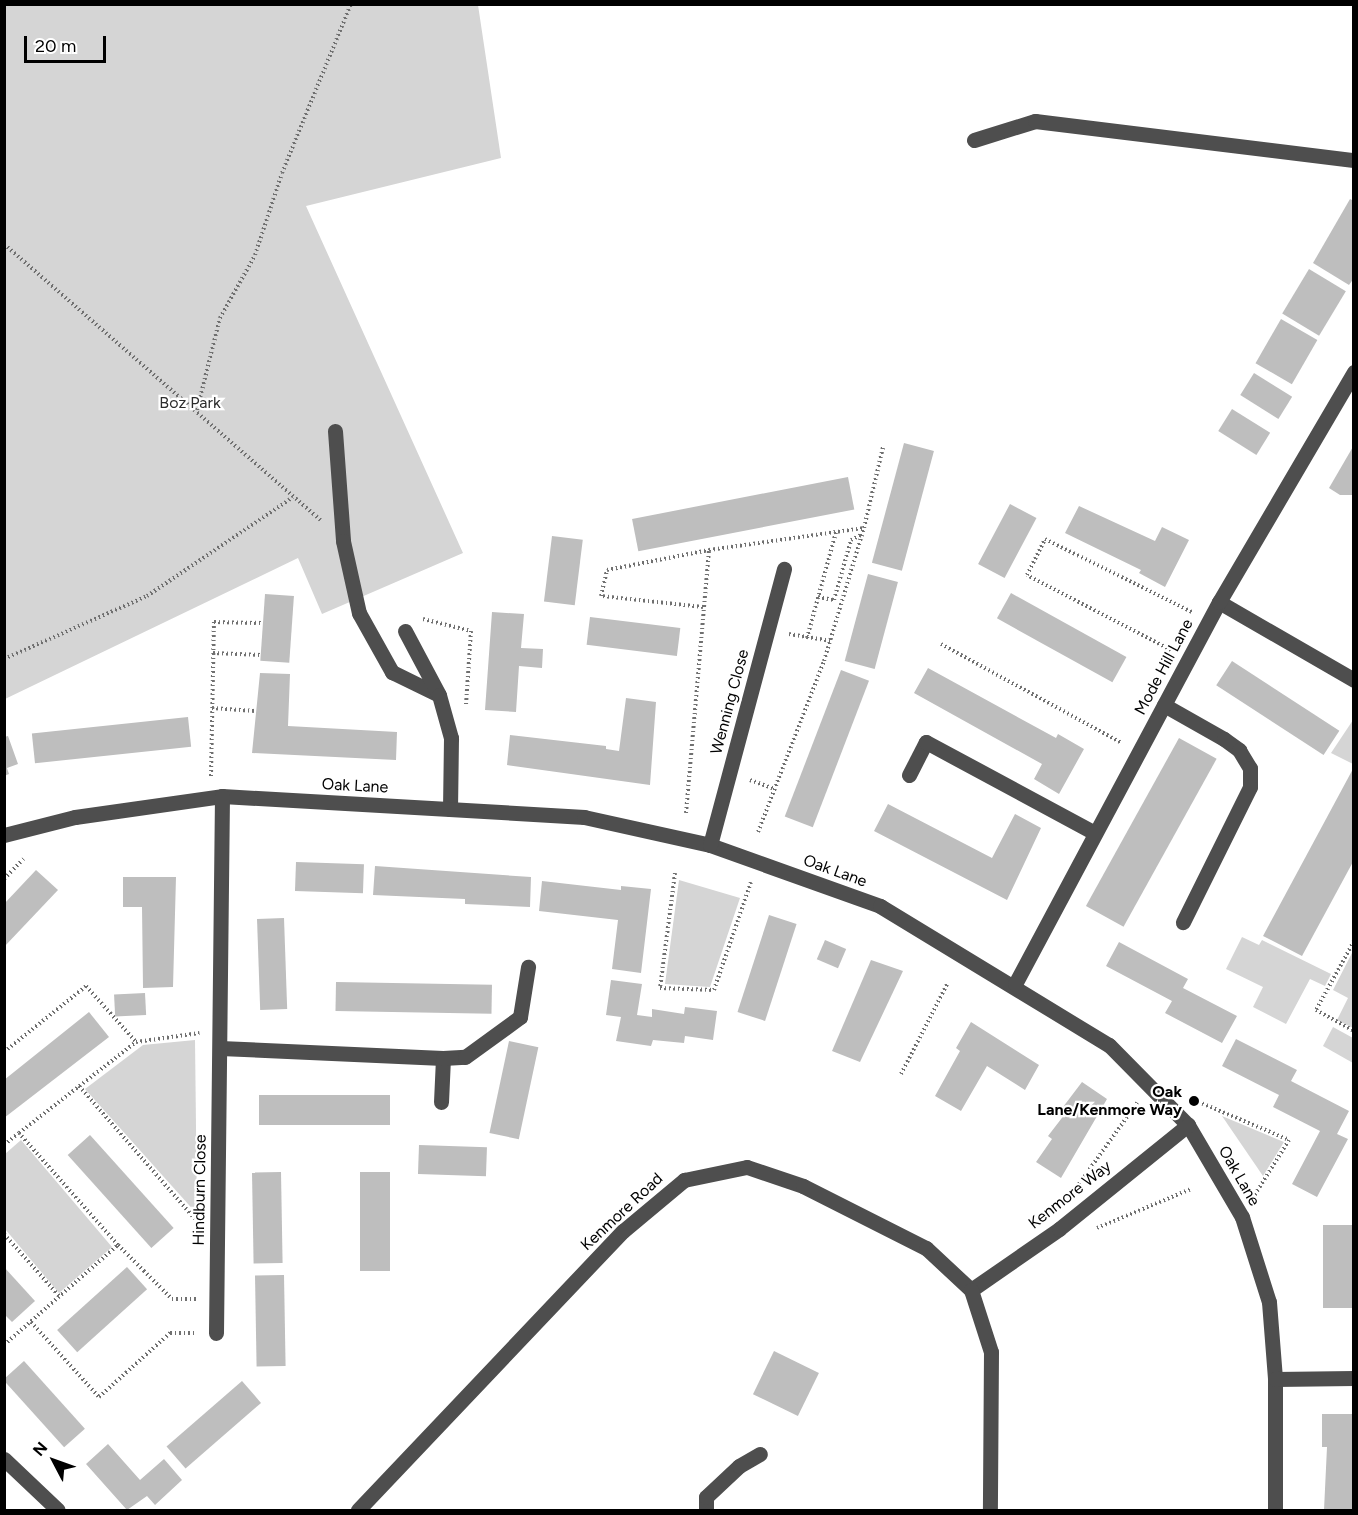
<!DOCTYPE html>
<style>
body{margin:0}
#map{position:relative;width:1358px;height:1515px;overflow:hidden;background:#fff;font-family:Figtree,sans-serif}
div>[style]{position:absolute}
.green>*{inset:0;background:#d5d5d5}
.building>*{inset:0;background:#bebebe;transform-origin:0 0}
.path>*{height:4px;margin-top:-2px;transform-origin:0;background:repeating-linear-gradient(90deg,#707070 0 1.5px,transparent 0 4.5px)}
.minor>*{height:15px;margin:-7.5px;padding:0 7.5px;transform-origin:7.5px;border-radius:7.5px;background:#4e4e4e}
.dots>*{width:16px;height:16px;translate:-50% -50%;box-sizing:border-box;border:3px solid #fff;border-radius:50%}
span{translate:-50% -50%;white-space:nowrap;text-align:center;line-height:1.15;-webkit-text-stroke:4.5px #fff;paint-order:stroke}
.park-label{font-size:16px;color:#2c2c2c}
.street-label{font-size:16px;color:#000}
.poi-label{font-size:16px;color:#000;font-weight:700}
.right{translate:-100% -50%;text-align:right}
.frame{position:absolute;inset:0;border:6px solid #000;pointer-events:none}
.north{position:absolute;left:24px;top:1431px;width:60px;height:60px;-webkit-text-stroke:4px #fff;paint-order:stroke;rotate:311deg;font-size:16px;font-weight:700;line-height:24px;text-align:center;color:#000}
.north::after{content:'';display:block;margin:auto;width:21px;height:27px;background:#000;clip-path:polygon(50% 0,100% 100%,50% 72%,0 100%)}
.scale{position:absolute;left:24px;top:36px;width:82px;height:27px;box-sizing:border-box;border:3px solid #000;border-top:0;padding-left:8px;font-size:18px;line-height:21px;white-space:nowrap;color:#000;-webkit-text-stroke:4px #fff;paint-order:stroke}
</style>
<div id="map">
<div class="green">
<i style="clip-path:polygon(5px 5px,478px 5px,501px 158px,306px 206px,463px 553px,322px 614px,298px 558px,5px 699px)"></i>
<i style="clip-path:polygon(1353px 720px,1353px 764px,1331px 753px)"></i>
<i style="clip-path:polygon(679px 880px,740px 898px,710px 987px,665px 984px)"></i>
<i style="clip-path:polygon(1242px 937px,1259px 945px,1262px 940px,1331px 974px,1325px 986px,1310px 979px,1286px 1024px,1253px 1007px,1263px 987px,1226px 969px)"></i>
<i style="clip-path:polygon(1353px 951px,1353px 1028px,1337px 1020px,1348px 998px,1333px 990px)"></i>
<i style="clip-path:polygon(1333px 1027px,1353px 1038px,1353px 1063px,1323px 1046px)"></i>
<i style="clip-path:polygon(195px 1040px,197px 1214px,85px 1089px,143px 1045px)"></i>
<i style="clip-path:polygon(1222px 1116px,1284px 1142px,1263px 1176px)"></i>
<i style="clip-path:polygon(21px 1140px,112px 1247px,59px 1293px,5px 1229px,5px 1154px)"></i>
</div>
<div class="building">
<i style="clip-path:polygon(1350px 199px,1354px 201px,1354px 278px,1349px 285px,1313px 263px)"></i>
<i style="left:1309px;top:269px;width:43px;height:52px;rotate:31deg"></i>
<i style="left:1281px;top:319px;width:42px;height:51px;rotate:30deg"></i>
<i style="left:1254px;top:373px;width:45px;height:26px;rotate:32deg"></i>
<i style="left:1232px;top:409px;width:45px;height:26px;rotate:32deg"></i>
<i style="left:904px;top:443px;width:31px;height:124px;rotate:15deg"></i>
<i style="clip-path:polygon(1354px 445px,1354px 495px,1340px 495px,1329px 488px)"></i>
<i style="left:848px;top:477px;width:33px;height:220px;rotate:79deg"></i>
<i style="left:1010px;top:504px;width:30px;height:68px;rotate:28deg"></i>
<i style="clip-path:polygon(1079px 506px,1155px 541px,1162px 527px,1189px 540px,1165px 587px,1139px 573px,1141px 570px,1065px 533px)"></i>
<i style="left:552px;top:536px;width:31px;height:66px;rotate:7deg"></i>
<i style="left:868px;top:574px;width:31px;height:90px;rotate:15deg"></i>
<i style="left:1011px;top:593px;width:132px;height:29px;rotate:29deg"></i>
<i style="left:265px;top:594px;width:29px;height:67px;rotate:4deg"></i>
<i style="clip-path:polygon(492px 612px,524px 614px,521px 648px,543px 649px,542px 668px,519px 666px,516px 712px,485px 710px)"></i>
<i style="left:590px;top:617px;width:91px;height:28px;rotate:7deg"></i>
<i style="left:1232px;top:661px;width:128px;height:29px;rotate:33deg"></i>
<i style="clip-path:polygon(928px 668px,1056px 738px,1058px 734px,1084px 749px,1059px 794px,1034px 779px,1042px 764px,914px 693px)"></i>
<i style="left:841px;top:670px;width:30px;height:157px;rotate:21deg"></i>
<i style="clip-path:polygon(260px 673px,290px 674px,288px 726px,397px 732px,396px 760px,252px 753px)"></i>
<i style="clip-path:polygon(626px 698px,656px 702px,650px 785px,507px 765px,510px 735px,606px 746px,606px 749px,619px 751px)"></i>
<i style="left:188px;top:717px;width:30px;height:157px;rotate:84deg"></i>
<i style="clip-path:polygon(8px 736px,18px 764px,7px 768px,9px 774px,4px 776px,4px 737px)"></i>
<i style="left:1179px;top:738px;width:43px;height:192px;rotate:29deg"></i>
<i style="clip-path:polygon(1354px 767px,1354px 860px,1302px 956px,1263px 936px)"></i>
<i style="clip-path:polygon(888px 804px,992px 858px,1015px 814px,1041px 828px,1007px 900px,874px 831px)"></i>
<i style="left:296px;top:862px;width:68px;height:29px;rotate:2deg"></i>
<i style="clip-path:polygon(375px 866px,531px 877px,530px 907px,465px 904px,465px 899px,373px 895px)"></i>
<i style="clip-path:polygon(36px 870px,58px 890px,4px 947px,4px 904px)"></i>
<i style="clip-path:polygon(123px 877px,176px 877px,173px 987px,143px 988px,142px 907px,123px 907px)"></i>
<i style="clip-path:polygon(542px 881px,621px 890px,621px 886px,651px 889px,641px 973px,612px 969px,618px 920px,539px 911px)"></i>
<i style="left:769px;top:915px;width:29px;height:102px;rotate:18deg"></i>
<i style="left:284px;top:918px;width:91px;height:27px;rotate:88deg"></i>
<i style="left:825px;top:940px;width:23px;height:21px;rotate:23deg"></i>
<i style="clip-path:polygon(1119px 942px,1188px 979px,1183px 988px,1237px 1016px,1222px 1043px,1165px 1013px,1172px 1001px,1106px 966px)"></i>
<i style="clip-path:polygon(871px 960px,903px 971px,860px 1062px,832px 1051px)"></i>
<i style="clip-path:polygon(611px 980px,642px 984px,637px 1015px,652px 1017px,652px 1009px,684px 1014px,685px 1007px,717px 1011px,713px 1040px,685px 1036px,684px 1043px,653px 1040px,651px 1046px,616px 1041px,621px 1017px,606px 1015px)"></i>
<i style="left:336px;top:982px;width:156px;height:29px;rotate:1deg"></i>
<i style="left:145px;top:993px;width:22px;height:31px;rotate:87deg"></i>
<i style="clip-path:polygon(89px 1012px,109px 1037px,4px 1118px,4px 1080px)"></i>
<i style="clip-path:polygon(971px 1022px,1039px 1065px,1025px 1090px,987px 1066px,961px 1111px,935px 1096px,960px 1051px,956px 1048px)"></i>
<i style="clip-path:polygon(1236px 1039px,1297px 1070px,1291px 1081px,1349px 1111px,1337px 1134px,1348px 1139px,1317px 1197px,1292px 1184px,1320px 1131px,1273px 1107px,1279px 1095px,1222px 1066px)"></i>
<i style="left:509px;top:1041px;width:30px;height:94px;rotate:12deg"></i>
<i style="clip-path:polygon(1082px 1082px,1107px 1099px,1061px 1178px,1036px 1162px,1052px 1139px,1048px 1136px,1068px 1110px,1063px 1107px)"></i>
<i style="left:259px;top:1095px;width:131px;height:30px"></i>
<i style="left:90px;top:1135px;width:125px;height:30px;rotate:48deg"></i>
<i style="left:419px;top:1145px;width:68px;height:29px;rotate:2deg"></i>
<i style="left:281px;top:1172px;width:91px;height:29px;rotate:89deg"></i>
<i style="left:360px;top:1172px;width:30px;height:99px"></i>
<i style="left:1323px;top:1225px;width:31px;height:83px"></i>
<i style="clip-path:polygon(4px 1267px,35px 1301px,12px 1322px,4px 1314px)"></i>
<i style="left:127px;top:1267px;width:30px;height:94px;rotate:48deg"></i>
<i style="left:284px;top:1275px;width:91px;height:29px;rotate:89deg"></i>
<i style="left:774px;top:1351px;width:50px;height:48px;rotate:26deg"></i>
<i style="left:24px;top:1361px;width:91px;height:28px;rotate:48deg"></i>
<i style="left:242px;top:1381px;width:29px;height:100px;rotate:49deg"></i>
<i style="clip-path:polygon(1322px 1414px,1354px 1414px,1354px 1510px,1324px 1510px,1327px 1447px,1322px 1447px)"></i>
<i style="clip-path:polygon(108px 1444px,140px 1480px,164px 1459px,182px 1480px,155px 1505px,147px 1496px,127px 1510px,86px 1464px)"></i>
</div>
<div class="path">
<i style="left:4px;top:244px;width:420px;rotate:41.1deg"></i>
<i style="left:197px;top:410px;width:95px;rotate:-76deg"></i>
<i style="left:220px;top:318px;width:72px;rotate:-60.9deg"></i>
<i style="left:255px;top:255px;width:86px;rotate:-71.8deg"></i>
<i style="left:282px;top:173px;width:183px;rotate:-67.8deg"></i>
<i style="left:818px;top:597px;width:16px;rotate:11deg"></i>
<i style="left:834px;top:600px;width:62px;rotate:-74.2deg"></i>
<i style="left:851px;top:540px;width:13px;rotate:-27deg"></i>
<i style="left:703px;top:607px;width:103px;rotate:-173.8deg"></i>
<i style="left:601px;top:596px;width:27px;rotate:-77deg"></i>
<i style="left:607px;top:570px;width:104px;rotate:-11.1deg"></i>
<i style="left:709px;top:550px;width:157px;rotate:-8.1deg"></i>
<i style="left:423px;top:619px;width:49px;rotate:14deg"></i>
<i style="left:471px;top:631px;width:74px;rotate:93.9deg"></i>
<i style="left:789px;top:634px;width:43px;rotate:9.5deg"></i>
<i style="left:807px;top:638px;width:110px;rotate:-74.7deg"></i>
<i style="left:941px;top:644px;width:206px;rotate:28.7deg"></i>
<i style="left:1171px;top:650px;width:162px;rotate:-152.5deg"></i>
<i style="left:1027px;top:575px;width:40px;rotate:-63.4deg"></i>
<i style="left:1045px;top:539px;width:164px;rotate:26.4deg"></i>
<i style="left:213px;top:653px;width:48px;rotate:2.4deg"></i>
<i style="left:4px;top:659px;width:156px;rotate:-23.8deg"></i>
<i style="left:147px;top:596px;width:176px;rotate:-34.1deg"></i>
<i style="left:212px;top:708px;width:43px;rotate:4deg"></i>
<i style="left:211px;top:776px;width:154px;rotate:-88.9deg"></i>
<i style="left:214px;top:622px;width:47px;rotate:1.2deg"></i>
<i style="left:750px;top:780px;width:27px;rotate:20deg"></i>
<i style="left:686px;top:813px;width:264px;rotate:-85deg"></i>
<i style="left:758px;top:832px;width:183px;rotate:-68.9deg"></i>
<i style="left:824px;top:661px;width:139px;rotate:-73.3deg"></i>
<i style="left:864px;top:528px;width:83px;rotate:-76.8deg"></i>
<i style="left:675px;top:873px;width:116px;rotate:97.4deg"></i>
<i style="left:660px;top:988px;width:54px;rotate:2.1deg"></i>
<i style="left:714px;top:990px;width:114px;rotate:-71.1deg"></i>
<i style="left:4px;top:879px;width:28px;rotate:-46deg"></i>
<i style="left:1354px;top:941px;width:79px;rotate:118.8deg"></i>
<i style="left:1316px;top:1010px;width:43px;rotate:28.9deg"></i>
<i style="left:4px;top:1052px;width:105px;rotate:-38.8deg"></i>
<i style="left:86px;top:986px;width:75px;rotate:48.2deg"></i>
<i style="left:901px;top:1074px;width:103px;rotate:-62.9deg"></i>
<i style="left:79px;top:1086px;width:176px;rotate:48.9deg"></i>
<i style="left:1194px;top:1100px;width:103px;rotate:22.8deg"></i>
<i style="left:1289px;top:1140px;width:66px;rotate:122deg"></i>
<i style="left:4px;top:1145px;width:19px;rotate:-39deg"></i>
<i style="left:1079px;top:1184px;width:100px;rotate:-54.4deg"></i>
<i style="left:1097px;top:1228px;width:102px;rotate:-22.5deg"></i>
<i style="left:4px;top:1234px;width:83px;rotate:48.4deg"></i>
<i style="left:118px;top:1245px;width:76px;rotate:45deg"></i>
<i style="left:172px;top:1299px;width:25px"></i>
<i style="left:31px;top:1322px;width:101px;rotate:47.8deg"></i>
<i style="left:99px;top:1397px;width:96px;rotate:-42deg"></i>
<i style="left:170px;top:1333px;width:26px"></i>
<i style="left:4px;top:1345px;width:152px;rotate:-41.3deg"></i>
<i style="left:118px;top:1245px;width:149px;rotate:-131.5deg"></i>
<i style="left:19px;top:1133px;width:148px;rotate:-37.9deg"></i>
<i style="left:136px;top:1042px;width:64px;rotate:-8.1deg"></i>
</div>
<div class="minor">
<i style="left:974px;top:140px;width:64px;rotate:-17.3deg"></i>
<i style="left:1035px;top:121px;width:321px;rotate:7deg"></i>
<i style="left:335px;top:431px;width:110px;rotate:85.8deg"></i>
<i style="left:343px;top:541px;width:74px;rotate:77.5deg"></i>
<i style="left:359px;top:613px;width:68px;rotate:60.8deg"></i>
<i style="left:392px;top:672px;width:52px;rotate:26.1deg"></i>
<i style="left:1219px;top:602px;width:156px;rotate:30deg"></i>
<i style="left:405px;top:631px;width:72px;rotate:62deg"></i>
<i style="left:439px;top:695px;width:45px;rotate:74.4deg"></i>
<i style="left:451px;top:738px;width:71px;rotate:90.8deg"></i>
<i style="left:1164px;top:705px;width:69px;rotate:29.5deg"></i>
<i style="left:1224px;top:739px;width:19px;rotate:36deg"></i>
<i style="left:1239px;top:750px;width:21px;rotate:59deg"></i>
<i style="left:1250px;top:768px;width:19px;rotate:90deg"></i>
<i style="left:1250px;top:787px;width:151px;rotate:116.4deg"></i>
<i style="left:909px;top:775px;width:37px;rotate:-63deg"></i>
<i style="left:926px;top:742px;width:192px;rotate:28.3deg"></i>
<i style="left:4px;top:835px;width:73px;rotate:-14.2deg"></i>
<i style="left:75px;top:817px;width:148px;rotate:-8.1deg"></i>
<i style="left:222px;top:796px;width:363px;rotate:3.3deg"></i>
<i style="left:584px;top:817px;width:129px;rotate:12.5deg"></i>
<i style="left:710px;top:845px;width:181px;rotate:19.7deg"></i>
<i style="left:880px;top:906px;width:268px;rotate:31.3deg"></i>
<i style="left:1109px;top:1045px;width:112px;rotate:45.4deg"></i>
<i style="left:1188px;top:1125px;width:107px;rotate:59.6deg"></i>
<i style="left:1242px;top:1217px;width:89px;rotate:72.4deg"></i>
<i style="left:1269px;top:1302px;width:77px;rotate:85.5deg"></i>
<i style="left:1275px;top:1379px;width:131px;rotate:90deg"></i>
<i style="left:710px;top:845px;width:286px;rotate:-75deg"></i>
<i style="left:1015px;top:984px;width:433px;rotate:-61.9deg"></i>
<i style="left:1219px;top:602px;width:267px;rotate:-59.6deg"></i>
<i style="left:220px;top:1048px;width:223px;rotate:2.6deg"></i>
<i style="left:443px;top:1058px;width:44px;rotate:92.6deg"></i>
<i style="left:443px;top:1058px;width:22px;rotate:-3deg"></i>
<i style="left:465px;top:1057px;width:68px;rotate:-36deg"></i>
<i style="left:520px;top:1017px;width:51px;rotate:-80.9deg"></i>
<i style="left:971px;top:1290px;width:107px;rotate:-34.7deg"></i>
<i style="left:1059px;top:1229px;width:166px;rotate:-38.9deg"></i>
<i style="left:216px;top:1333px;width:537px;rotate:-89.36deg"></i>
<i style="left:1275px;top:1379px;width:79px;rotate:-0.7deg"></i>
<i style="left:4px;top:1459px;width:74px;rotate:43.4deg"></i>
<i style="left:358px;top:1510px;width:385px;rotate:-46.5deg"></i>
<i style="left:623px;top:1231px;width:80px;rotate:-39.9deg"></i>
<i style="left:684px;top:1180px;width:64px;rotate:-11.7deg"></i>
<i style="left:747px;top:1167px;width:59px;rotate:18.7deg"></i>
<i style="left:803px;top:1186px;width:138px;rotate:26.8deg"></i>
<i style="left:926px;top:1248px;width:62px;rotate:43deg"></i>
<i style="left:971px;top:1290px;width:65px;rotate:72.1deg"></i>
<i style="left:991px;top:1352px;width:158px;rotate:90.4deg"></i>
<i style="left:706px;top:1510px;width:13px;rotate:-90deg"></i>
<i style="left:706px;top:1497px;width:45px;rotate:-43.2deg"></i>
<i style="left:739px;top:1466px;width:24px;rotate:-30deg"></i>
</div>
<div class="dots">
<i style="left:1194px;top:1101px;background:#000"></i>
</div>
<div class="park-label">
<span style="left:190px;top:403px">Boz Park</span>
</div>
<div class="street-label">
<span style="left:1164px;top:667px;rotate:-62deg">Mode Hill Lane</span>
<span style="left:730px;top:702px;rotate:-75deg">Wenning Close</span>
<span style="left:355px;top:786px;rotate:3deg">Oak Lane</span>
<span style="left:835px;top:871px;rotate:20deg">Oak Lane</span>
<span style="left:1239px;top:1176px;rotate:60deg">Oak Lane</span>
<span style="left:200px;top:1190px;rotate:-89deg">Hindburn Close</span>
<span style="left:1070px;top:1195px;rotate:-38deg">Kenmore Way</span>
<span style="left:622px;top:1212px;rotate:-43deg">Kenmore Road</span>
</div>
<div class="poi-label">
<span class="right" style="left:1182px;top:1101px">Oak<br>Lane/Kenmore Way</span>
</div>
<div class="frame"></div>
<div class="north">N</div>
<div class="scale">20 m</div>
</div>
